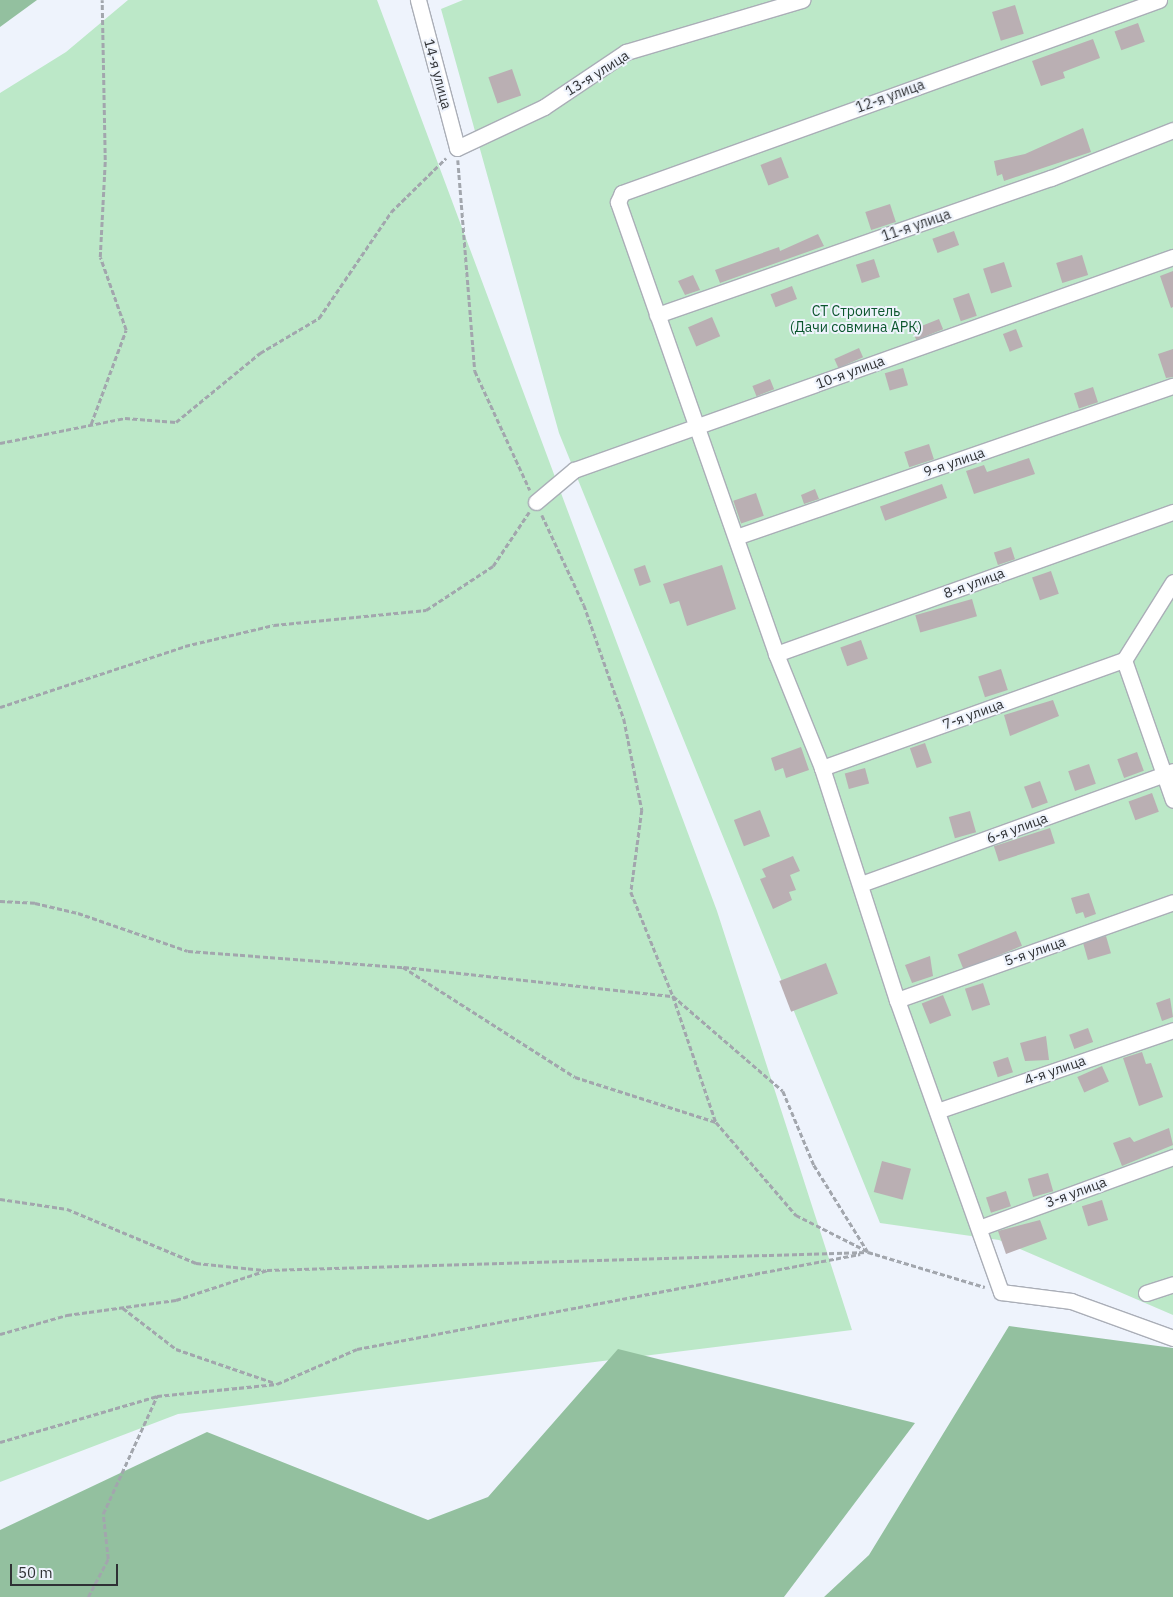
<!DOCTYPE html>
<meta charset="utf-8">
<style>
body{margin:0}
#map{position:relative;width:1173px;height:1597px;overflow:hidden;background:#eef3fc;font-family:"IBM Plex Sans",sans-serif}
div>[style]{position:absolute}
.green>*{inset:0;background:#bce8c8}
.forest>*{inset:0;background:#93c09f}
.building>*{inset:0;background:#baafb3;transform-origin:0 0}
.path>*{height:2.5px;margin-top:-1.25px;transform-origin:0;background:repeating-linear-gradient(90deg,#a2a6ad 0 5px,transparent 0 7.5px)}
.roads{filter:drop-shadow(1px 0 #aaaeb7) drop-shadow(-1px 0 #aaaeb7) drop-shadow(0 1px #aaaeb7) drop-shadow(0 -1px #aaaeb7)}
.minor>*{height:15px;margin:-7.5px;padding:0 7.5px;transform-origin:7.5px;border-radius:7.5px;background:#fff}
span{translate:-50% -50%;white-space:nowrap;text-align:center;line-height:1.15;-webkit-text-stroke:4px #eef3fc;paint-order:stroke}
.street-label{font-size:14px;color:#2f3134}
.park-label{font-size:14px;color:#0b562d}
.scale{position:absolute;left:10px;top:1564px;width:108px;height:22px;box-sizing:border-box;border:2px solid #2f3134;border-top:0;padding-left:6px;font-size:15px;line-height:18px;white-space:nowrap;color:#2f3134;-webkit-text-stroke:4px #eef3fc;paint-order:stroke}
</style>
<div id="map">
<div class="green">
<i style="clip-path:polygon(128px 0,377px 0,717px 911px,852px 1330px,178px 1414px,0 1482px,0 93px,66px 52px)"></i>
<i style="clip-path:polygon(463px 0,1173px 0,1173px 1315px,999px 1240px,880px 1223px,559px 433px,441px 9px)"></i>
</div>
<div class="forest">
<i style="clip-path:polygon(0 0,37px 0,0 27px)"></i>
<i style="clip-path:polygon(1009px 1326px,1173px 1348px,1173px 1597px,824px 1597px,869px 1555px)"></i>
<i style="clip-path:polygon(618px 1349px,915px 1423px,784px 1597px,0 1597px,0 1530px,207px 1432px,428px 1520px,488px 1497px)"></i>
</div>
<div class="building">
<i style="left:1015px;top:5px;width:30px;height:24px;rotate:73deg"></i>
<i style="left:1138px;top:23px;width:20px;height:25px;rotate:70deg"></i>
<i style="clip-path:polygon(1093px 39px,1100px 58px,1063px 72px,1065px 78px,1041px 86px,1032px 61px)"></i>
<i style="left:512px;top:69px;width:28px;height:25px;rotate:71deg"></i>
<i style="clip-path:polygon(1083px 128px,1091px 152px,1004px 181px,1002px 174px,997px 176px,994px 161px,1025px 154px)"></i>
<i style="left:781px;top:157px;width:22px;height:22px;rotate:69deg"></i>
<i style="left:890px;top:204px;width:19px;height:26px;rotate:72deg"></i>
<i style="left:954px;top:231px;width:15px;height:23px;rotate:70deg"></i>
<i style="clip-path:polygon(818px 234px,824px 246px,720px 283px,715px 270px,779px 247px,780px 251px)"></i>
<i style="left:1082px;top:255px;width:21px;height:27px;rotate:73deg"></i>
<i style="left:874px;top:259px;width:19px;height:19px;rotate:72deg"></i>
<i style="left:1004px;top:262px;width:26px;height:22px;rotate:72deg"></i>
<i style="clip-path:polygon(1173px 271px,1173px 307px,1171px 308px,1160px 276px)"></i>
<i style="clip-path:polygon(693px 275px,700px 290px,685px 295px,678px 281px)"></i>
<i style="left:792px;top:286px;width:14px;height:23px;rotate:69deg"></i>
<i style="left:969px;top:293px;width:24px;height:17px;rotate:71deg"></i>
<i style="left:712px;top:317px;width:21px;height:26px;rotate:67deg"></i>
<i style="left:939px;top:319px;width:11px;height:29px;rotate:68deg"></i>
<i style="left:1016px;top:329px;width:19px;height:14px;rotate:69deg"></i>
<i style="left:859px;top:348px;width:10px;height:27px;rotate:66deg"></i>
<i style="clip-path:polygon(1173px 349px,1173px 377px,1166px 378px,1158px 354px)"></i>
<i style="left:903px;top:368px;width:18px;height:19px;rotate:74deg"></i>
<i style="left:770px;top:379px;width:11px;height:19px;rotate:68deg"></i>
<i style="left:1093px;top:387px;width:16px;height:20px;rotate:72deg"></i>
<i style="left:929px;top:444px;width:16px;height:26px;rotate:72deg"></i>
<i style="clip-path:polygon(1029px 458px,1035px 474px,974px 494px,966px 471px,984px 465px,987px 472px)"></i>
<i style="left:942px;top:484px;width:15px;height:66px;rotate:70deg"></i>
<i style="clip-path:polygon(815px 489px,819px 499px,804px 504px,801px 495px)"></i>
<i style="left:756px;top:493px;width:24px;height:24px;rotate:71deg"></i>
<i style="left:1011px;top:547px;width:13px;height:18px;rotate:72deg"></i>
<i style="left:645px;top:565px;width:18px;height:12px;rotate:71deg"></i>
<i style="clip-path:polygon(722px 565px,736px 609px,687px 626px,679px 601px,670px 604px,663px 584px)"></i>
<i style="left:1051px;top:571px;width:24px;height:20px;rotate:71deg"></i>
<i style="left:972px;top:599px;width:18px;height:59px;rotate:74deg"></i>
<i style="left:861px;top:640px;width:20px;height:22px;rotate:70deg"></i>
<i style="left:1001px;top:669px;width:22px;height:24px;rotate:72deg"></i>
<i style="clip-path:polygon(1053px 700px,1059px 716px,1010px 736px,1004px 715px)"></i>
<i style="left:925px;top:743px;width:21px;height:16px;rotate:71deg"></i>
<i style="clip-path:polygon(801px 747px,809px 770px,786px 778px,783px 768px,775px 771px,771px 758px)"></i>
<i style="left:1137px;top:752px;width:20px;height:21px;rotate:70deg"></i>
<i style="left:1089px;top:764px;width:21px;height:22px;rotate:71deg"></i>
<i style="left:865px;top:768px;width:16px;height:21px;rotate:75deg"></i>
<i style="left:1040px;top:781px;width:23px;height:17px;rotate:70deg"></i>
<i style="left:1152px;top:793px;width:20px;height:25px;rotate:70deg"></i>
<i style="left:760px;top:810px;width:28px;height:28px;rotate:69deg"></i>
<i style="left:970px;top:811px;width:22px;height:22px;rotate:74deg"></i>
<i style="left:1050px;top:828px;width:16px;height:59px;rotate:72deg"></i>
<i style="clip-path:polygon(793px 856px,800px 871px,790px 875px,796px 890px,789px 892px,792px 900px,773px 909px,760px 879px,766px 877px,762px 869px)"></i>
<i style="clip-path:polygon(1089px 893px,1096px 914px,1085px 918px,1083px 912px,1076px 914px,1071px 898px)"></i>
<i style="left:1016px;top:931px;width:16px;height:63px;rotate:68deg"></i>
<i style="left:1106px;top:936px;width:18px;height:24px;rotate:74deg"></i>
<i style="clip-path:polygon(930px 956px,933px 976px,912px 983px,905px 965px)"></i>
<i style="left:826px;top:963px;width:33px;height:50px;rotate:69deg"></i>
<i style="left:983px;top:983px;width:23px;height:19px;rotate:72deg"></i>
<i style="left:943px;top:995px;width:22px;height:23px;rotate:68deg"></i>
<i style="clip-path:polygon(1170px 998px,1173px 1017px,1162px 1021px,1156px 1003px)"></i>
<i style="left:1088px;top:1028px;width:15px;height:20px;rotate:70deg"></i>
<i style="clip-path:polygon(1046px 1036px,1049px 1060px,1025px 1061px,1020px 1043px)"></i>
<i style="clip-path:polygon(1142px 1052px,1146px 1064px,1151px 1063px,1163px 1097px,1139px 1106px,1123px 1058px)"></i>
<i style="left:1008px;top:1057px;width:16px;height:16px;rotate:72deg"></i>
<i style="left:1102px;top:1066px;width:17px;height:27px;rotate:66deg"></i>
<i style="clip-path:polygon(1169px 1128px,1173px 1145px,1122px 1166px,1113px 1143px,1130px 1137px,1134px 1142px)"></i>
<i style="left:882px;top:1161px;width:30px;height:32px;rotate:15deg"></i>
<i style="left:1048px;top:1173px;width:19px;height:21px;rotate:74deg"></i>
<i style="left:1006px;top:1191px;width:16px;height:21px;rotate:72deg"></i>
<i style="left:1102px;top:1200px;width:21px;height:21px;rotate:73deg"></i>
<i style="clip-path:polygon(1040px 1220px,1047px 1239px,1006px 1254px,998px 1231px)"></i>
</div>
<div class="path">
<i style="left:458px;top:160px;width:212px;rotate:85.4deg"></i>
<i style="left:475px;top:371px;width:131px;rotate:65.2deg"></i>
<i style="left:91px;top:424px;width:100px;rotate:-69.6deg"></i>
<i style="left:126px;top:330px;width:77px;rotate:-109.6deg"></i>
<i style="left:100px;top:257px;width:97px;rotate:-87deg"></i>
<i style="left:105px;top:160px;width:160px;rotate:-91.1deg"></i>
<i style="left:0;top:443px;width:127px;rotate:-11.3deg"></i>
<i style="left:125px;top:418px;width:51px;rotate:4.5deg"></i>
<i style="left:176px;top:422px;width:109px;rotate:-39.4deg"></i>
<i style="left:260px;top:353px;width:69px;rotate:-30.7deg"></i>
<i style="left:319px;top:318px;width:128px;rotate:-55.8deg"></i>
<i style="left:391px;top:212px;width:77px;rotate:-44.5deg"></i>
<i style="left:542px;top:515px;width:99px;rotate:65deg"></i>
<i style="left:584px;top:605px;width:121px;rotate:70.7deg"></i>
<i style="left:624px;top:719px;width:93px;rotate:78.8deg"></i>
<i style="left:642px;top:810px;width:83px;rotate:97.6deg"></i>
<i style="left:631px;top:892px;width:112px;rotate:68deg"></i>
<i style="left:673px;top:996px;width:145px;rotate:40.8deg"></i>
<i style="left:783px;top:1091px;width:80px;rotate:67.3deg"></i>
<i style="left:814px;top:1165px;width:102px;rotate:58.2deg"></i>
<i style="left:0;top:707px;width:195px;rotate:-18.2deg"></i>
<i style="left:185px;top:646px;width:91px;rotate:-13.3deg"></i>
<i style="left:274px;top:625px;width:153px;rotate:-5.6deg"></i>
<i style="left:426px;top:610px;width:80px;rotate:-33.3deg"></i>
<i style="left:493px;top:566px;width:65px;rotate:-56.3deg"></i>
<i style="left:0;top:901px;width:35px;rotate:3deg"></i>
<i style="left:35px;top:903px;width:44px;rotate:13.1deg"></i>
<i style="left:78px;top:913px;width:116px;rotate:19.1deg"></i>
<i style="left:188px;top:951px;width:216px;rotate:4.3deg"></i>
<i style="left:403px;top:967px;width:204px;rotate:32.6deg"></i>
<i style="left:575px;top:1077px;width:148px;rotate:17.7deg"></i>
<i style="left:716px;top:1122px;width:123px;rotate:49.3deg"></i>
<i style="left:796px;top:1215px;width:80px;rotate:26.9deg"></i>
<i style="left:404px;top:967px;width:271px;rotate:6.2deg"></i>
<i style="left:673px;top:996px;width:133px;rotate:71.2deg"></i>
<i style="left:0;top:1199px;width:68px;rotate:8.5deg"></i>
<i style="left:67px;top:1209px;width:140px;rotate:22.7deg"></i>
<i style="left:196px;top:1263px;width:68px;rotate:5.9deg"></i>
<i style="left:123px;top:1308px;width:67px;rotate:37.7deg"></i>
<i style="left:176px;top:1349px;width:105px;rotate:19deg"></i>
<i style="left:0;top:1334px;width:70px;rotate:-15.8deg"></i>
<i style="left:67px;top:1315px;width:110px;rotate:-7.8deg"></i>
<i style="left:176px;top:1300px;width:96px;rotate:-18.2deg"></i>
<i style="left:267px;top:1270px;width:601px;rotate:-1.72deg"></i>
<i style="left:868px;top:1252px;width:122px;rotate:16.7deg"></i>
<i style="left:0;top:1442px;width:164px;rotate:-16.3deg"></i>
<i style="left:157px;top:1396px;width:121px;rotate:-5.7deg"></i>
<i style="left:277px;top:1384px;width:87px;rotate:-23.6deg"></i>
<i style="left:357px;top:1349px;width:512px;rotate:-10.7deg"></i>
<i style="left:88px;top:1597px;width:43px;rotate:-62.2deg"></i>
<i style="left:108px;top:1559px;width:45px;rotate:-96.3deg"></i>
<i style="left:103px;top:1514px;width:130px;rotate:-65.4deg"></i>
</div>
<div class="roads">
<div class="minor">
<i style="left:418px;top:0;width:153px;rotate:75.2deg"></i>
<i style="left:457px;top:148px;width:96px;rotate:-25.2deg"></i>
<i style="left:544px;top:107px;width:99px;rotate:-33.9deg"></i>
<i style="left:626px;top:52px;width:184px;rotate:-16.5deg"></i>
<i style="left:1159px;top:0;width:571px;rotate:160.23deg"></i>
<i style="left:622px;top:193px;width:10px;rotate:114deg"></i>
<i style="left:618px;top:202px;width:479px;rotate:70.7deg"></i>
<i style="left:776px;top:654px;width:123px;rotate:68deg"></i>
<i style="left:822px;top:768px;width:244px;rotate:72.1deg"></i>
<i style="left:897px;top:1000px;width:310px;rotate:70.4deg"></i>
<i style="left:1001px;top:1292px;width:71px;rotate:7.3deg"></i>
<i style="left:1071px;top:1301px;width:109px;rotate:19.9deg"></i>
<i style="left:657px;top:315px;width:417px;rotate:-19.2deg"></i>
<i style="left:1051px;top:178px;width:131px;rotate:-21.5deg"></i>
<i style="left:536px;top:502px;width:50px;rotate:-40.1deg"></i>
<i style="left:574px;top:470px;width:636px;rotate:-19.58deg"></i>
<i style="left:736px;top:537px;width:462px;rotate:-19.1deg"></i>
<i style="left:1173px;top:582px;width:92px;rotate:122.1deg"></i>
<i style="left:1124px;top:660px;width:148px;rotate:70.7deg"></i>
<i style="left:776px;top:654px;width:422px;rotate:-19.7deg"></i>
<i style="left:822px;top:768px;width:321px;rotate:-19.7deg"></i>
<i style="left:861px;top:884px;width:332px;rotate:-19.9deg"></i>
<i style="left:897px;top:1000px;width:293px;rotate:-19.5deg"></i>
<i style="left:937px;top:1111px;width:250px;rotate:-18.9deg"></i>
<i style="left:979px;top:1228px;width:207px;rotate:-20.1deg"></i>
<i style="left:1146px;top:1293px;width:28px;rotate:-18deg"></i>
</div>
</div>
<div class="street-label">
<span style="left:597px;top:73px;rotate:-32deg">13-я улица</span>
<span style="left:438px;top:74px;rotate:75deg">14-я улица</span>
<span style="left:890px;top:96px;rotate:-20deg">12-я улица</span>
<span style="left:916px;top:225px;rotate:-19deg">11-я улица</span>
<span style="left:850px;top:372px;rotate:-20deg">10-я улица</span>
<span style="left:954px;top:462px;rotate:-19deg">9-я улица</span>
<span style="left:974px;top:583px;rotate:-20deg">8-я улица</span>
<span style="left:973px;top:714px;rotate:-20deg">7-я улица</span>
<span style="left:1017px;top:828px;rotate:-20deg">6-я улица</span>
<span style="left:1035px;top:951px;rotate:-19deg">5-я улица</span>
<span style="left:1055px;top:1070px;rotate:-19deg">4-я улица</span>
<span style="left:1076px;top:1192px;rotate:-20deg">3-я улица</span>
</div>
<div class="park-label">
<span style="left:856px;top:319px">СТ Строитель<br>(Дачи совмина АРК)</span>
</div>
<div class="scale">50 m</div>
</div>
